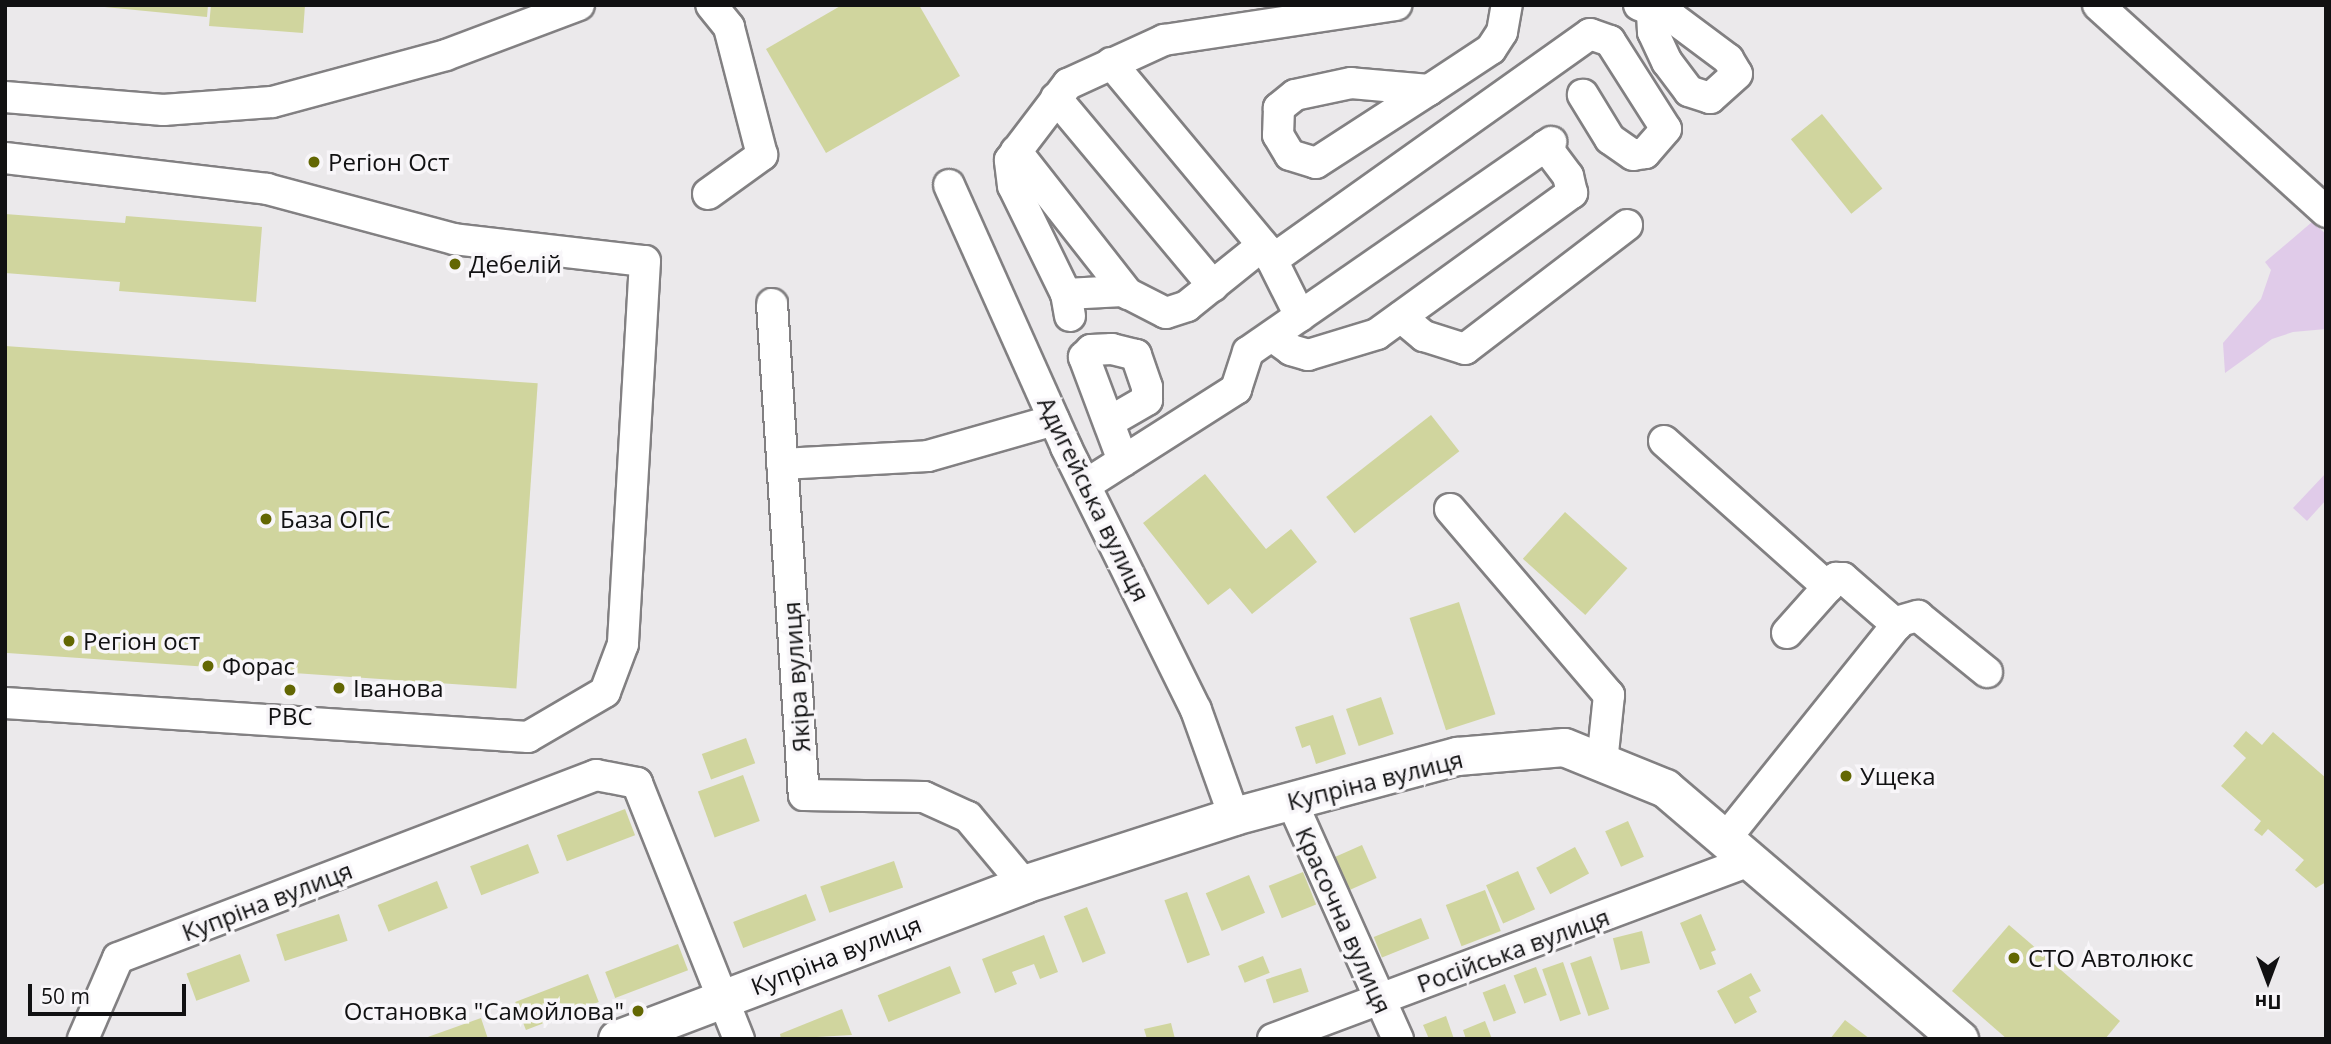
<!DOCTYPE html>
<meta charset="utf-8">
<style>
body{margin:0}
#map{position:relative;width:2331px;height:1044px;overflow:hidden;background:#ebe9eb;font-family:"Open Sans",sans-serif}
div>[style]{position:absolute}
.green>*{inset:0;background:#e0cbe9}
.building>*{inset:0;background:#d0d59e;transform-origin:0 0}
.roads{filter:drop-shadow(2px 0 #828082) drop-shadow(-2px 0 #828082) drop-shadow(0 2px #828082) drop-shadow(0 -2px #828082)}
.minor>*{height:30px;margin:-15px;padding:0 15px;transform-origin:15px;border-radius:15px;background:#fff}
.major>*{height:37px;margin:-18.5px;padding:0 18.5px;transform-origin:18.5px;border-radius:18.5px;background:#fff}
.dots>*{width:19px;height:19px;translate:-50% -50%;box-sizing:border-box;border:4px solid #f8f6f9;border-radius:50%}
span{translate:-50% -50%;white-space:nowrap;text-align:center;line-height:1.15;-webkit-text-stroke:7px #f8f6f9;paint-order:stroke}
.poi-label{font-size:24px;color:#111112}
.left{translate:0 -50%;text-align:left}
.right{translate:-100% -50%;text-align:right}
.street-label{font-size:24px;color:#111112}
.frame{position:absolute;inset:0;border:7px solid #111112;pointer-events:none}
.north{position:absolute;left:2233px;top:946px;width:70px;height:70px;-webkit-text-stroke:5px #f8f6f9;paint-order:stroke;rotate:180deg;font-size:19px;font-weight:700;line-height:28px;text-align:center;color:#111112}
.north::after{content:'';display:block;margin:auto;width:24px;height:32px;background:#111112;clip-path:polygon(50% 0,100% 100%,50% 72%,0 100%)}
.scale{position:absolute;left:28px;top:984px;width:158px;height:32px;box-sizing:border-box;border:4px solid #111112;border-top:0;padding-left:9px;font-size:21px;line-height:24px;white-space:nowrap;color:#111112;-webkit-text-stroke:5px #f8f6f9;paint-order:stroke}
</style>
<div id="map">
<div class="green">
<i style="clip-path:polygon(2312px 222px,2326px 234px,2326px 329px,2293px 332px,2272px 339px,2225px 373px,2223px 343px,2261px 299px,2271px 270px,2265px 262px)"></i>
<i style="clip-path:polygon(2326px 473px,2326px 500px,2307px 521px,2293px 508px)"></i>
</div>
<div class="building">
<i style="clip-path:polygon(84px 5px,208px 5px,207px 17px)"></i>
<i style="clip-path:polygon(211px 5px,305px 5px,303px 33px,209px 26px)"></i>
<i style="clip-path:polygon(842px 5px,919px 5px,960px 76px,826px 153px,766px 49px)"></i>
<i style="left:1822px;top:114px;width:96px;height:40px;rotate:51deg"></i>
<i style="clip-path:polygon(5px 214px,125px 223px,126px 216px,262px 227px,256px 302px,119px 291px,120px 282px,5px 273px)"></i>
<i style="left:5px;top:346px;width:534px;height:306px;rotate:4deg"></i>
<i style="left:1431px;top:415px;width:46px;height:133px;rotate:52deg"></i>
<i style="clip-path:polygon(1205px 474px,1266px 549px,1291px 529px,1317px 562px,1252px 614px,1230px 588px,1208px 605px,1143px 523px)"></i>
<i style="left:1565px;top:512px;width:84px;height:63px;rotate:42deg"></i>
<i style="left:1459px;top:602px;width:118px;height:52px;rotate:72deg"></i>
<i style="left:1381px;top:697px;width:39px;height:37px;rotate:71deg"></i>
<i style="clip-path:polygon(1333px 715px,1346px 754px,1316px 764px,1310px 745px,1302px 748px,1295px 727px)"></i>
<i style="clip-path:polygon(2246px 731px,2262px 745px,2273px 732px,2326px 778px,2326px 882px,2316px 888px,2295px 870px,2304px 860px,2268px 829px,2262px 836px,2254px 830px,2261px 821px,2221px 786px,2246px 758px,2233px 746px)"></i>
<i style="left:746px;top:738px;width:27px;height:47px;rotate:70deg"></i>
<i style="left:743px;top:775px;width:49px;height:48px;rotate:70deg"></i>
<i style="left:625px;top:809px;width:28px;height:73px;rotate:69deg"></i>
<i style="left:1628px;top:821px;width:39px;height:25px;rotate:66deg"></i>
<i style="left:528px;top:844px;width:31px;height:62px;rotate:69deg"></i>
<i style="left:1362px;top:845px;width:36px;height:37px;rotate:66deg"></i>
<i style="left:1575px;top:847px;width:30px;height:44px;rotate:62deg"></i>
<i style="left:894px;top:861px;width:28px;height:78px;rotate:71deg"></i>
<i style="left:1518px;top:871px;width:42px;height:35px;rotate:66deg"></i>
<i style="left:1303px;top:872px;width:35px;height:37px;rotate:68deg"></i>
<i style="left:1249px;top:875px;width:41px;height:47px;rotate:67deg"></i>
<i style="left:437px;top:881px;width:29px;height:64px;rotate:68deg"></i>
<i style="left:1485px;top:890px;width:44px;height:42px;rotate:69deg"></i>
<i style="left:1187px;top:892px;width:67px;height:24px;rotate:70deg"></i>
<i style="left:806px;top:894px;width:28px;height:78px;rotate:69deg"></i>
<i style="left:1087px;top:907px;width:50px;height:25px;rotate:68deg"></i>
<i style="left:339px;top:914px;width:28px;height:66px;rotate:72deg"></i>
<i style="clip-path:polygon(1701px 914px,1716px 950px,1711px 952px,1716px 964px,1700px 970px,1680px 923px)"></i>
<i style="left:1421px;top:918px;width:22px;height:51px;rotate:68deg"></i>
<i style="clip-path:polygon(2009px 925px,2120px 1021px,2105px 1039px,2007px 1039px,1952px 991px)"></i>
<i style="left:1642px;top:931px;width:33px;height:30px;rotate:76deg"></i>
<i style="clip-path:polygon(1044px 935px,1058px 972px,1040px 979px,1034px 964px,1012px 972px,1017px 984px,995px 993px,982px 959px)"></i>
<i style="left:678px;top:944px;width:28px;height:78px;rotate:69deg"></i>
<i style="left:240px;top:954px;width:29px;height:57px;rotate:70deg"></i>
<i style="left:1263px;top:956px;width:18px;height:27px;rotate:68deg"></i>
<i style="left:1591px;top:956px;width:56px;height:22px;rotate:71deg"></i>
<i style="left:1563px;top:962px;width:55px;height:22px;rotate:71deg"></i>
<i style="left:950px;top:966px;width:29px;height:78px;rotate:68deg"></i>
<i style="left:1536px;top:967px;width:30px;height:24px;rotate:69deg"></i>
<i style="left:1301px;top:968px;width:25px;height:37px;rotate:72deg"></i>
<i style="clip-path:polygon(1751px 973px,1761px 991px,1749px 997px,1757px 1012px,1735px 1024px,1717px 991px)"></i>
<i style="left:588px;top:974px;width:30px;height:78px;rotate:69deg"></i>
<i style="left:1505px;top:984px;width:31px;height:24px;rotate:69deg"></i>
<i style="clip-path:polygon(842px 1009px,852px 1035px,781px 1039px,780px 1034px)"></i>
<i style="clip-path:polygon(1446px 1016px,1454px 1039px,1429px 1039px,1423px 1025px)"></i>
<i style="clip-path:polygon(481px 1018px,488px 1039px,425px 1039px,425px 1038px)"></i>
<i style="clip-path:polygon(1845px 1020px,1870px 1039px,1830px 1039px)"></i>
<i style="clip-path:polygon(1485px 1021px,1492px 1039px,1466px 1039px,1463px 1030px)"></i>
<i style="clip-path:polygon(1171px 1023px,1175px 1039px,1147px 1039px,1144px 1029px)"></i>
</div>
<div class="roads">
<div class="minor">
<i style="left:1639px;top:5px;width:36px;rotate:21deg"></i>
<i style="left:1673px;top:18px;width:69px;rotate:36.7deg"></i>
<i style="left:1728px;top:59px;width:17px;rotate:59deg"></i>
<i style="left:1737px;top:74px;width:36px;rotate:138deg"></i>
<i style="left:1710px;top:98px;width:22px;rotate:-162deg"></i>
<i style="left:1689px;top:91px;width:36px;rotate:-127deg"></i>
<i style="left:1667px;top:62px;width:33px;rotate:-115deg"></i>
<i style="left:1653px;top:32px;width:22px;rotate:-93deg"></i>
<i style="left:2098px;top:5px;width:308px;rotate:42.2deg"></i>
<i style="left:1111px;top:63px;width:244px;rotate:50.2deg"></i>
<i style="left:1267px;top:250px;width:74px;rotate:63.4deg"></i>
<i style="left:1429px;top:90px;width:78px;rotate:-174.9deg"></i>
<i style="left:1351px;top:83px;width:57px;rotate:167.9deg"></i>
<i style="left:1295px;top:95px;width:21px;rotate:141deg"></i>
<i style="left:1279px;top:108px;width:27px;rotate:92deg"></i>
<i style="left:1278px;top:135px;width:23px;rotate:59deg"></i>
<i style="left:1290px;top:155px;width:27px;rotate:17deg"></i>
<i style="left:1316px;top:163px;width:135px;rotate:-32.9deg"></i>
<i style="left:1429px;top:90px;width:74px;rotate:-33.5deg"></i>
<i style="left:1491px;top:49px;width:20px;rotate:-57deg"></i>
<i style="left:1502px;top:32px;width:27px;rotate:-80deg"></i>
<i style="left:5px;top:97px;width:159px;rotate:4.7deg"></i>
<i style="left:163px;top:110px;width:109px;rotate:-4.2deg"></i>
<i style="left:272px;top:102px;width:180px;rotate:-15.1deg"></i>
<i style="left:446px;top:55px;width:142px;rotate:-20.6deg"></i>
<i style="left:1056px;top:98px;width:245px;rotate:50.1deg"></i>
<i style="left:1016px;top:151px;width:182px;rotate:51.9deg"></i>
<i style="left:5px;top:158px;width:264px;rotate:6.7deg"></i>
<i style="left:267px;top:189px;width:194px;rotate:15deg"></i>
<i style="left:454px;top:239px;width:192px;rotate:6.6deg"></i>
<i style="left:645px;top:261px;width:384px;rotate:93.3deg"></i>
<i style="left:623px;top:644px;width:51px;rotate:110.6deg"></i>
<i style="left:605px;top:692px;width:89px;rotate:149.7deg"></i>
<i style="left:528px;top:737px;width:524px;rotate:-176.28deg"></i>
<i style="left:949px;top:185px;width:287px;rotate:65.9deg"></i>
<i style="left:1066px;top:447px;width:293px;rotate:63.7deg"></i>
<i style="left:1196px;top:710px;width:113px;rotate:70.3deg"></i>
<i style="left:708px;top:194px;width:67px;rotate:-35.8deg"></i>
<i style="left:762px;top:155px;width:132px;rotate:-104.5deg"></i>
<i style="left:729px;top:27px;width:28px;rotate:-129deg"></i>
<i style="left:1272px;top:260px;width:390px;rotate:-35.4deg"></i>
<i style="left:1590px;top:34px;width:21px;rotate:19deg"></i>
<i style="left:1610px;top:41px;width:104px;rotate:57.5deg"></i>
<i style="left:1666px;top:129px;width:32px;rotate:131deg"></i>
<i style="left:1645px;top:153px;width:12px;rotate:171deg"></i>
<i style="left:1633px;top:155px;width:28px;rotate:-145deg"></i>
<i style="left:1610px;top:139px;width:52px;rotate:-121.5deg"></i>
<i style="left:1066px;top:294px;width:57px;rotate:-3deg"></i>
<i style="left:1123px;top:291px;width:48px;rotate:27.1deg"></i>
<i style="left:1166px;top:313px;width:22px;rotate:-18deg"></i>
<i style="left:1187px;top:306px;width:97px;rotate:-38.8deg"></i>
<i style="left:772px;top:304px;width:492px;rotate:86.3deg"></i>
<i style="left:804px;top:795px;width:120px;rotate:1deg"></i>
<i style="left:924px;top:797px;width:48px;rotate:24.4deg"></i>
<i style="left:968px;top:817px;width:87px;rotate:50.1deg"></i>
<i style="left:1070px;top:316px;width:22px;rotate:-100deg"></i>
<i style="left:1066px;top:294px;width:120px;rotate:-116.1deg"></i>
<i style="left:1013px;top:186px;width:26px;rotate:-97deg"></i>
<i style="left:1010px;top:160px;width:96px;rotate:-52.7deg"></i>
<i style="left:1068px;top:84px;width:106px;rotate:-24.6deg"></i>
<i style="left:1164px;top:40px;width:235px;rotate:-8.6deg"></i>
<i style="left:1401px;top:317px;width:30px;rotate:40deg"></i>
<i style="left:1424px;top:336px;width:43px;rotate:17.6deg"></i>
<i style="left:1465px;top:349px;width:204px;rotate:-37.4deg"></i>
<i style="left:1272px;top:336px;width:24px;rotate:36deg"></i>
<i style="left:1291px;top:350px;width:18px;rotate:16deg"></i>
<i style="left:1308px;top:355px;width:72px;rotate:-16.9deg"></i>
<i style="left:1377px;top:334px;width:241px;rotate:-35.9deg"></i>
<i style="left:1572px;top:193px;width:17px;rotate:-103deg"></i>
<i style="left:1568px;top:176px;width:38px;rotate:-127deg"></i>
<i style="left:1109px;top:422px;width:44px;rotate:-30.1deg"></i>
<i style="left:1147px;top:400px;width:13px;rotate:-90deg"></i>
<i style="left:1147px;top:387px;width:34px;rotate:-109deg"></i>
<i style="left:1136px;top:355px;width:25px;rotate:-166deg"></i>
<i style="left:1112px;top:349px;width:21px;rotate:177deg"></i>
<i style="left:1091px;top:350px;width:10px;rotate:135deg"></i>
<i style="left:1084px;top:357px;width:111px;rotate:69.4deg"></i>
<i style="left:1664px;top:441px;width:220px;rotate:41.7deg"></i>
<i style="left:782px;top:464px;width:146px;rotate:-3.1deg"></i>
<i style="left:928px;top:456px;width:131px;rotate:-15.9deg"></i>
<i style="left:1087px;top:484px;width:177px;rotate:-32.5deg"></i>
<i style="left:1236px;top:389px;width:39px;rotate:-72deg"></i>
<i style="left:1248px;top:352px;width:369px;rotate:-34.7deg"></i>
<i style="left:1450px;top:509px;width:245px;rotate:49.5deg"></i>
<i style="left:1609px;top:695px;width:68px;rotate:95.9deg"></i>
<i style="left:1787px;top:633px;width:74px;rotate:-48.3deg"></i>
<i style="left:1836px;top:578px;width:7px"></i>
<i style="left:1843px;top:578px;width:72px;rotate:41deg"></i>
<i style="left:1291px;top:800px;width:262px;rotate:65.9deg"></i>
<i style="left:1726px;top:838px;width:278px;rotate:-51.3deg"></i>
<i style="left:1900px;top:621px;width:19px;rotate:-16deg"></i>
<i style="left:1918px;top:616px;width:89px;rotate:39.1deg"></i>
<i style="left:83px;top:1039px;width:88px;rotate:-66.6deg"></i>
<i style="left:118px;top:958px;width:512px;rotate:-20.95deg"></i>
<i style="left:596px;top:775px;width:42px;rotate:11deg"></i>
<i style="left:637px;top:783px;width:276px;rotate:68.3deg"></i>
<i style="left:1273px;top:1039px;width:511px;rotate:-20.49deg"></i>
</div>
<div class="major">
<i style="left:617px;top:1039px;width:436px;rotate:-20.8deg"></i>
<i style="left:1024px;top:884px;width:221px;rotate:-17.9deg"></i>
<i style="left:1234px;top:816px;width:231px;rotate:-15.1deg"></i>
<i style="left:1457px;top:756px;width:107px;rotate:-4.8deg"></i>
<i style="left:1564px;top:747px;width:109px;rotate:22.1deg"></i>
<i style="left:1665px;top:788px;width:387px;rotate:40.5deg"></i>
</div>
</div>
<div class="dots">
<i style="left:314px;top:162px;background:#636703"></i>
<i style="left:455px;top:264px;background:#636703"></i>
<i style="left:266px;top:519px;background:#636703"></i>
<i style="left:69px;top:641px;background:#636703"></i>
<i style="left:208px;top:666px;background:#636703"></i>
<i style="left:339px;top:688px;background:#636703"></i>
<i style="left:290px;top:690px;background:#636703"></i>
<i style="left:1846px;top:776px;background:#636703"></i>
<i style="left:2014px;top:958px;background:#636703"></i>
<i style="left:638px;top:1011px;background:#636703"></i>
</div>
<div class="poi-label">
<span class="left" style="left:328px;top:162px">Регіон Ост</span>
<span class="left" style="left:469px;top:264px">Дебелій</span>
<span class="left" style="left:280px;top:519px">База ОПС</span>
<span class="left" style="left:83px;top:641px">Регіон ост</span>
<span class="left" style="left:222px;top:666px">Форас</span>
<span class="left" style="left:353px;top:688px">Іванова</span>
<span style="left:290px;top:716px">РВС</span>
<span class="left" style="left:1860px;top:776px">Ущека</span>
<span class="left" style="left:2028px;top:958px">СТО Автолюкс</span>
<span class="right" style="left:624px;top:1011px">Остановка "Самойлова"</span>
</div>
<div class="street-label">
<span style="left:1094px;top:499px;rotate:64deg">Адигейська вулиця</span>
<span style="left:796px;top:677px;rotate:-94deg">Якіра вулиця</span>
<span style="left:1375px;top:780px;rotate:-14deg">Купріна вулиця</span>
<span style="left:267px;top:901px;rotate:-21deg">Купріна вулиця</span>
<span style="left:1344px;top:920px;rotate:66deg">Красочна вулиця</span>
<span style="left:1513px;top:950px;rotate:-20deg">Російська вулиця</span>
<span style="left:836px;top:955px;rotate:-21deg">Купріна вулиця</span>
</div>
<div class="frame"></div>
<div class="north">Пн</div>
<div class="scale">50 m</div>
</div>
